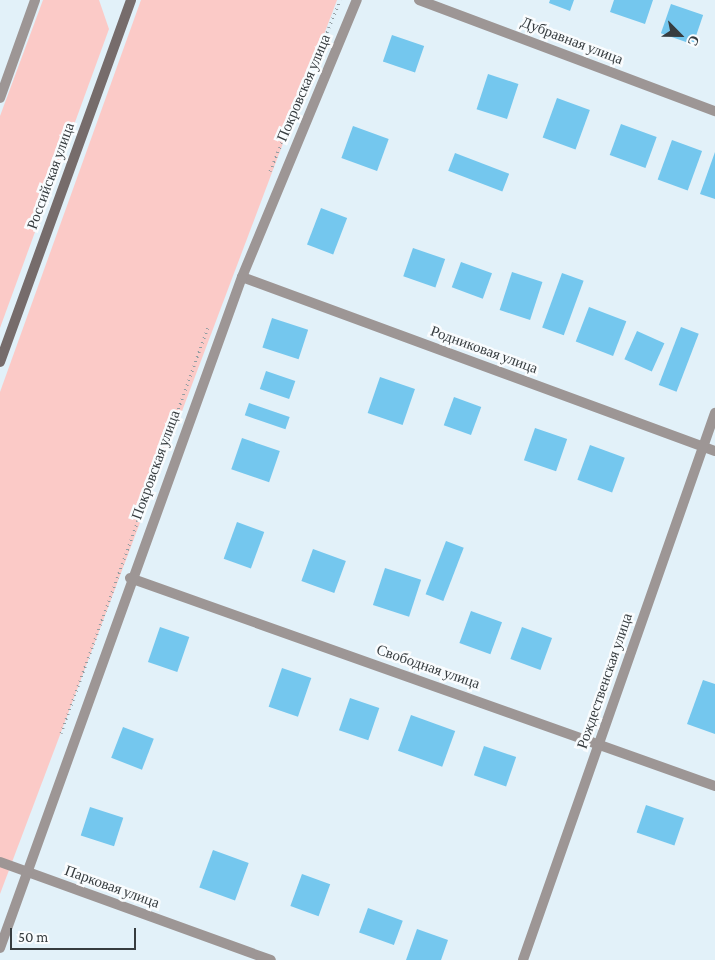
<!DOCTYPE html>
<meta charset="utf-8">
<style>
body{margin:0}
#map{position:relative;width:715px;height:960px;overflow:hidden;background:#e2f1f9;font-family:"Crimson Pro",serif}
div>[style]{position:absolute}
.green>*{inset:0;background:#fbcac7}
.building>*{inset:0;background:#74c7ee;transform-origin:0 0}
.path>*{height:3px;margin-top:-1.5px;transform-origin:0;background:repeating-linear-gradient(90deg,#929da2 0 1px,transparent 0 5px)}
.minor>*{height:10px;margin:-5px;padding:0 5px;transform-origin:5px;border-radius:5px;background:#9d9695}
.secondary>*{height:10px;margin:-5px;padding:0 5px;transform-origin:5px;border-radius:5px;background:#766c6b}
span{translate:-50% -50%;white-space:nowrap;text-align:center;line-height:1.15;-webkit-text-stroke:5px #f9fcfe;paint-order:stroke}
.street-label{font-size:15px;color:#363c3f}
.north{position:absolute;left:655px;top:10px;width:50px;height:50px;-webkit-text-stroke:4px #f9fcfe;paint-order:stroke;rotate:113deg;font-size:14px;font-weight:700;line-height:20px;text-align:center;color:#363c3f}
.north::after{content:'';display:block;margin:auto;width:18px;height:22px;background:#363c3f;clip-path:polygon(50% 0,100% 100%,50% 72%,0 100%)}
.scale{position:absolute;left:10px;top:928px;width:126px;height:22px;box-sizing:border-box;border:2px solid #363c3f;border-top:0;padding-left:6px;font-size:15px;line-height:18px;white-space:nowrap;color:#363c3f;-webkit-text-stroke:4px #f9fcfe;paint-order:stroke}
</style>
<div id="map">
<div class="green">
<i style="clip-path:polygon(43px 0,99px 0,109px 29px,0 328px,0 116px)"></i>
<i style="clip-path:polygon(141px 0,337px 0,0 894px,0 392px)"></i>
</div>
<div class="building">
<i style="clip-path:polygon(550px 0,574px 0,570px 11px,549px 3px)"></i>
<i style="clip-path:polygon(614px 0,653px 0,645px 24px,610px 12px)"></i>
<i style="left:671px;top:4px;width:34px;height:31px;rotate:19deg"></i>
<i style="left:392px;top:35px;width:34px;height:28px;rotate:19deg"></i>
<i style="left:488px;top:74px;width:32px;height:37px;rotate:18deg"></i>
<i style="left:557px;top:98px;width:35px;height:42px;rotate:20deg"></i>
<i style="left:621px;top:124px;width:38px;height:33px;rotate:20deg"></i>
<i style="left:353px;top:126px;width:38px;height:34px;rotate:20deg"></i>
<i style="left:672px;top:140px;width:32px;height:42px;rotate:20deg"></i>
<i style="clip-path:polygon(715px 152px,715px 199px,700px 194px)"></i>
<i style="left:455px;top:153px;width:58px;height:19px;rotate:21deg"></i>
<i style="left:321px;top:208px;width:28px;height:39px;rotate:21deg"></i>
<i style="left:413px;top:248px;width:34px;height:30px;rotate:19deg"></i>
<i style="left:461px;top:262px;width:33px;height:27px;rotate:20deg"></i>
<i style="left:512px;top:272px;width:32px;height:40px;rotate:18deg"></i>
<i style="left:562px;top:273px;width:23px;height:58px;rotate:20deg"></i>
<i style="left:589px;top:307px;width:40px;height:37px;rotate:21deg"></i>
<i style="left:272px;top:318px;width:38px;height:31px;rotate:18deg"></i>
<i style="left:681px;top:327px;width:19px;height:62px;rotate:21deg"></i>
<i style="left:637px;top:331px;width:30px;height:31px;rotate:24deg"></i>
<i style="left:266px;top:371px;width:31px;height:19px;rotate:19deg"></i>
<i style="left:380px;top:377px;width:37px;height:38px;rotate:19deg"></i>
<i style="left:454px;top:397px;width:29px;height:30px;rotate:20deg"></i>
<i style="left:249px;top:403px;width:43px;height:13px;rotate:19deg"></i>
<i style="left:535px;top:428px;width:34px;height:34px;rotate:19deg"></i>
<i style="left:242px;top:438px;width:40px;height:33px;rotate:19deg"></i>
<i style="left:590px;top:445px;width:37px;height:37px;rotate:20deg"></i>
<i style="left:237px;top:522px;width:29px;height:39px;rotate:20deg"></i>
<i style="left:446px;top:541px;width:19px;height:57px;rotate:21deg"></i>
<i style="left:313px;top:549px;width:35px;height:34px;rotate:20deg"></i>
<i style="left:385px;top:568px;width:38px;height:39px;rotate:18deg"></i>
<i style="left:471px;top:611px;width:33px;height:34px;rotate:20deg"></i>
<i style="left:160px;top:627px;width:31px;height:37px;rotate:19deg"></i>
<i style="left:522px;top:627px;width:32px;height:34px;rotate:20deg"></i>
<i style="left:282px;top:668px;width:31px;height:41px;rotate:19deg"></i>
<i style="clip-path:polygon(703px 680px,715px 684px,715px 734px,687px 724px)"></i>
<i style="left:350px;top:698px;width:31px;height:34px;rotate:19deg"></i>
<i style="left:411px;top:715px;width:47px;height:38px;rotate:20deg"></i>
<i style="left:123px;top:727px;width:33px;height:33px;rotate:21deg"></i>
<i style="left:484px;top:746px;width:34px;height:31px;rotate:19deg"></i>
<i style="left:646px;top:805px;width:40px;height:29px;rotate:19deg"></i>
<i style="left:90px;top:807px;width:35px;height:30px;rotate:18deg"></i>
<i style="left:213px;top:850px;width:38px;height:40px;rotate:20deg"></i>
<i style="left:302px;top:874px;width:30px;height:34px;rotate:20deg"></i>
<i style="left:368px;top:908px;width:37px;height:26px;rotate:20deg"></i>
<i style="clip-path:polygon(417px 929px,448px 940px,441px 960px,406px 960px)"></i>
</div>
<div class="path">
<i style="left:270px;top:171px;width:185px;rotate:-67.7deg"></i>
<i style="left:61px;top:733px;width:431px;rotate:-70.1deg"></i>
</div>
<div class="minor">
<i style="left:419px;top:0;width:316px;rotate:20.6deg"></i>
<i style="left:0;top:98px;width:104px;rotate:-70.3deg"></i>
<i style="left:242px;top:277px;width:504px;rotate:20.2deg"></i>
<i style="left:130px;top:578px;width:621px;rotate:19.57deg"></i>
<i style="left:0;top:862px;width:288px;rotate:19.9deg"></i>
<i style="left:0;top:948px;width:713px;rotate:-70.17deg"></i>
<i style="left:242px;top:277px;width:300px;rotate:-67.5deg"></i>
<i style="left:523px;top:960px;width:580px;rotate:-70.66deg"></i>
</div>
<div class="secondary">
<i style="left:0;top:362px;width:385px;rotate:-70.1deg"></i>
</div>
<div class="street-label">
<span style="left:572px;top:41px;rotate:21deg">Дубравная улица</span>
<span style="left:304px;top:88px;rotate:-67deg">Покровская улица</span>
<span style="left:51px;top:176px;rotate:-70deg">Российская улица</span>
<span style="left:484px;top:350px;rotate:20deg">Родниковая улица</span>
<span style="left:156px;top:465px;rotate:-70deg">Покровская улица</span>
<span style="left:428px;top:667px;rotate:19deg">Свободная улица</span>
<span style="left:605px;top:681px;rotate:-71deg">Рождественская улица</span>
<span style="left:112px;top:887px;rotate:20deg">Парковая улица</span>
</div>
<div class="north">С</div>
<div class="scale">50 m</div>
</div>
